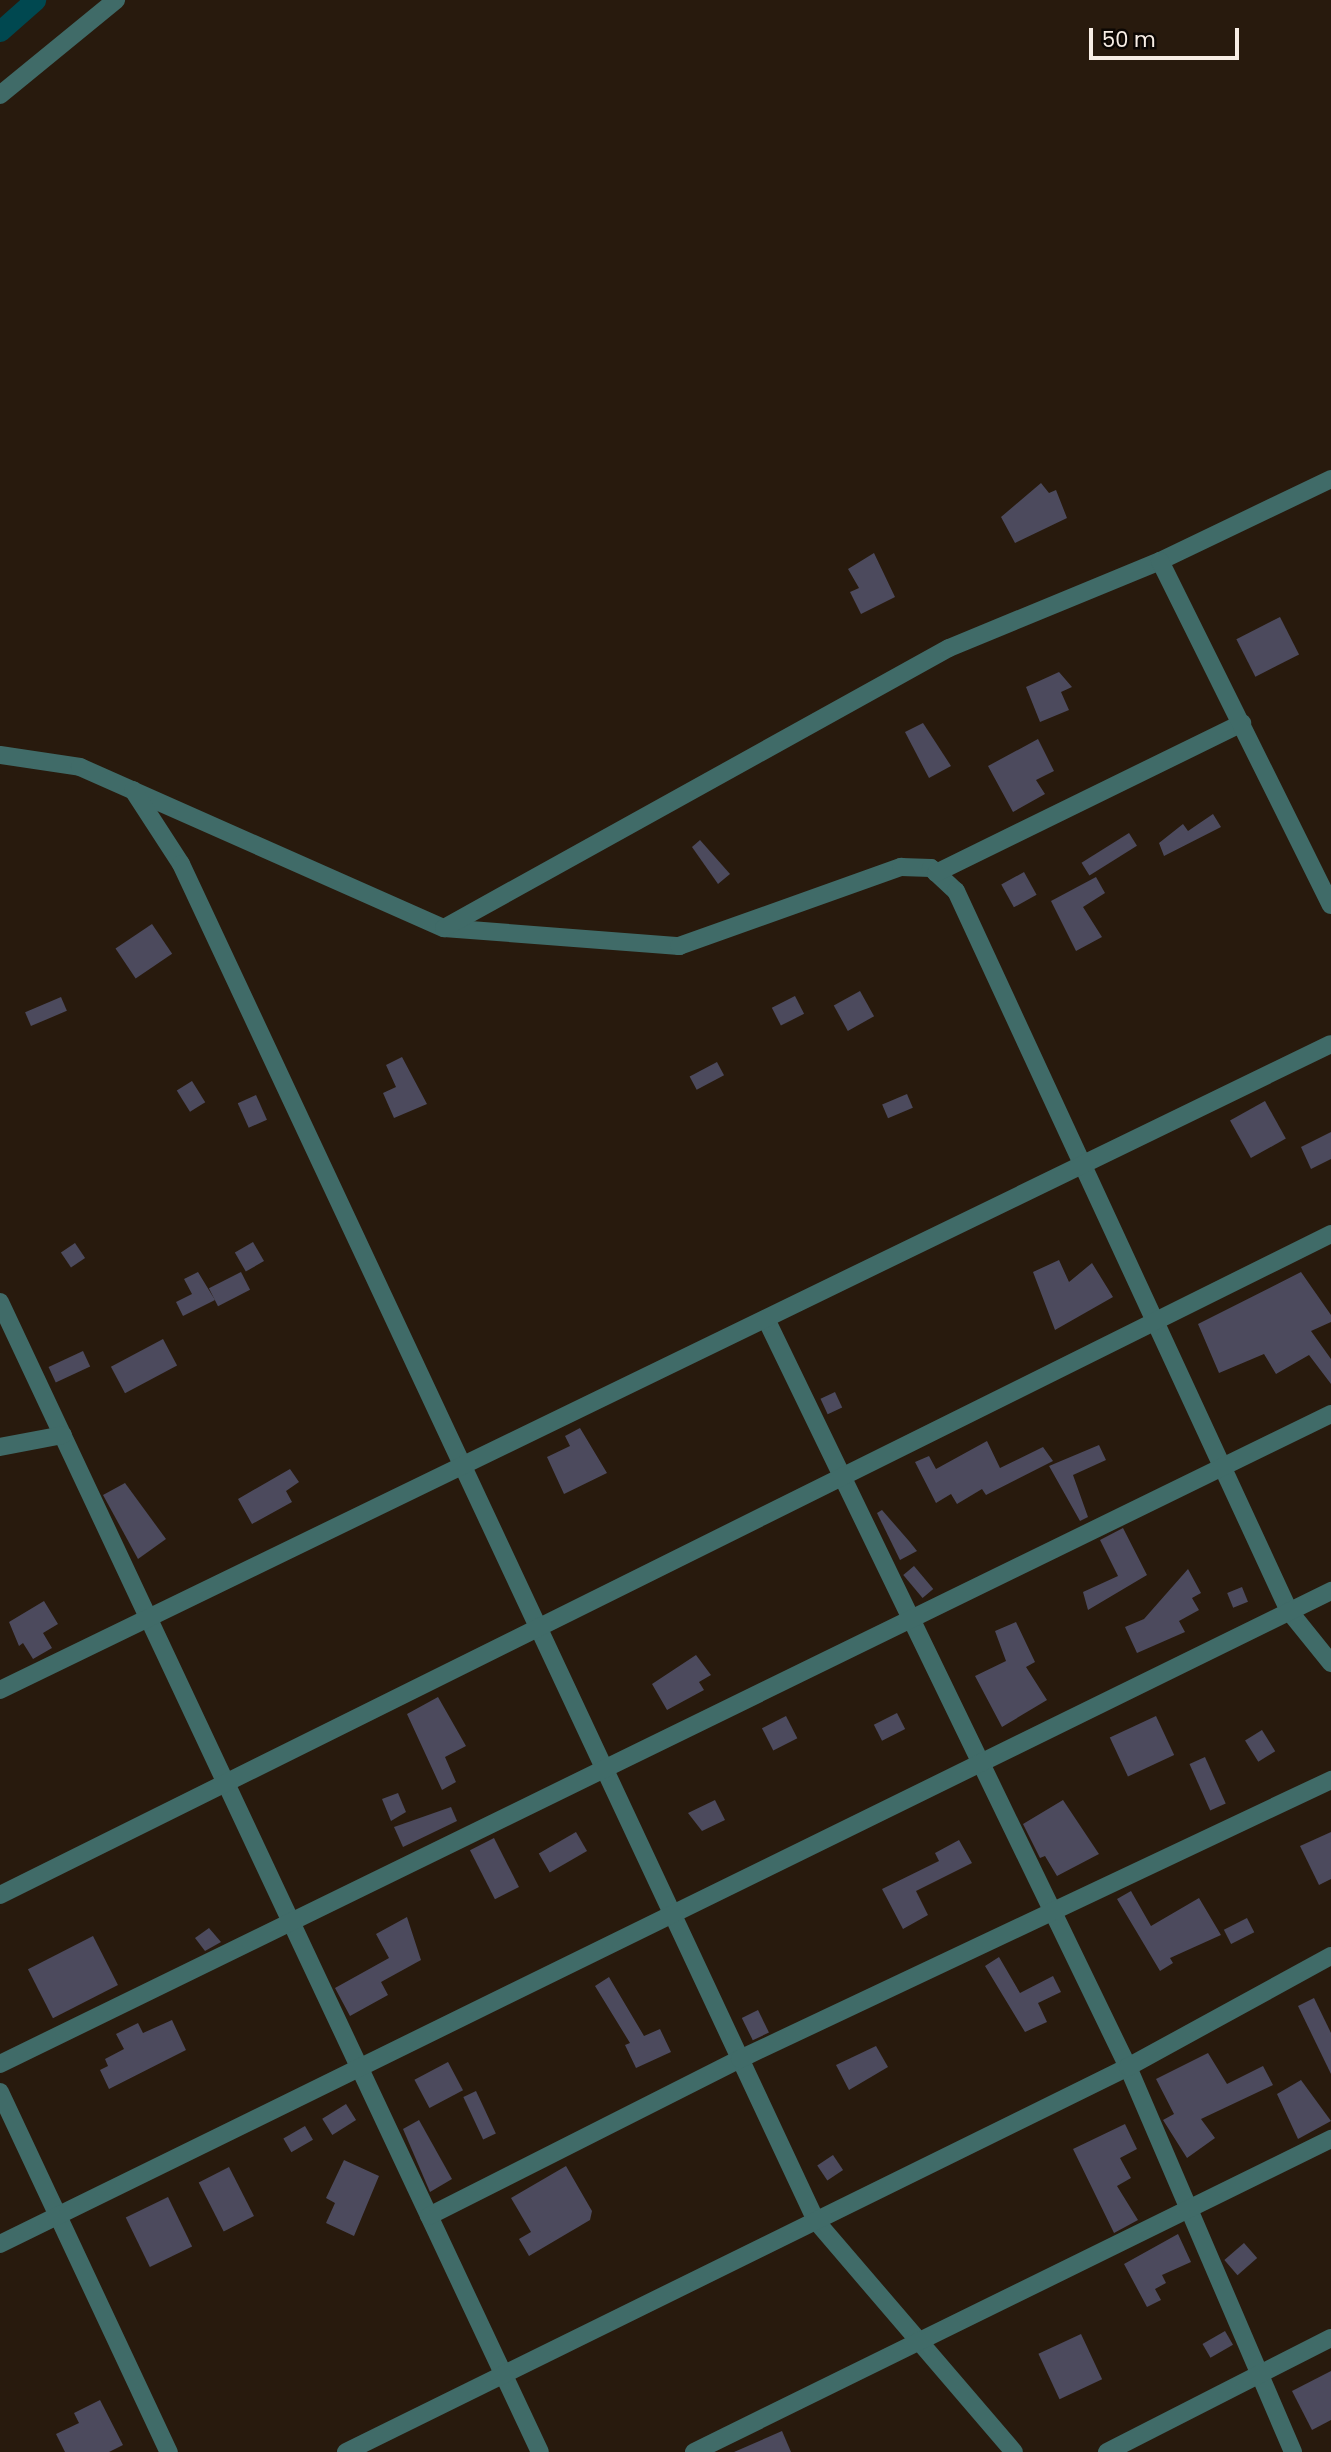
<!DOCTYPE html>
<style>
body{margin:0}
#map{position:relative;width:1331px;height:2452px;overflow:hidden;background:#281a0d;font-family:Poppins,sans-serif}
div>[style]{position:absolute}
.canal>*{height:21px;margin:-10.5px;padding:0 10.5px;transform-origin:10.5px;border-radius:10.5px;background:#004850}
.building>*{inset:0;background:#4c4a5d;transform-origin:0 0}
.minor>*{height:18px;margin:-9px;padding:0 9px;transform-origin:9px;border-radius:9px;background:#406b68}
span{translate:-50% -50%;white-space:nowrap;text-align:center;line-height:1.15;-webkit-text-stroke:5px #0c0703;paint-order:stroke}
.scale{position:absolute;left:1089px;top:28px;width:150px;height:32px;box-sizing:border-box;border:4px solid #f8eee5;border-top:0;padding-left:9px;font-size:21px;line-height:24px;white-space:nowrap;color:#f8eee5;-webkit-text-stroke:5px #0c0703;paint-order:stroke}
</style>
<div id="map">
<div class="canal">
<i style="left:0;top:31px;width:47px;rotate:-41.5deg"></i>
</div>
<div class="building">
<i style="clip-path:polygon(1041px 483px,1049px 493px,1056px 490px,1067px 518px,1015px 543px,1001px 517px)"></i>
<i style="clip-path:polygon(874px 553px,895px 597px,861px 614px,850px 592px,859px 588px,848px 569px)"></i>
<i style="left:1280px;top:617px;width:42px;height:49px;rotate:63deg"></i>
<i style="clip-path:polygon(1059px 672px,1072px 687px,1061px 692px,1069px 710px,1040px 722px,1026px 687px)"></i>
<i style="clip-path:polygon(923px 723px,951px 766px,929px 778px,905px 732px)"></i>
<i style="clip-path:polygon(1038px 739px,1054px 771px,1036px 780px,1045px 794px,1013px 812px,988px 766px)"></i>
<i style="clip-path:polygon(1213px 814px,1221px 827px,1164px 856px,1159px 843px,1183px 824px,1188px 831px)"></i>
<i style="left:1129px;top:833px;width:15px;height:56px;rotate:58deg"></i>
<i style="clip-path:polygon(700px 840px,730px 874px,718px 884px,692px 847px)"></i>
<i style="left:1024px;top:872px;width:26px;height:26px;rotate:61deg"></i>
<i style="clip-path:polygon(1096px 877px,1105px 893px,1083px 907px,1102px 937px,1076px 951px,1051px 901px)"></i>
<i style="left:152px;top:924px;width:36px;height:44px;rotate:56deg"></i>
<i style="left:860px;top:991px;width:29px;height:30px;rotate:61deg"></i>
<i style="left:795px;top:996px;width:20px;height:26px;rotate:63deg"></i>
<i style="left:61px;top:997px;width:15px;height:39px;rotate:67deg"></i>
<i style="clip-path:polygon(402px 1057px,427px 1104px,394px 1118px,383px 1093px,396px 1087px,386px 1065px)"></i>
<i style="left:717px;top:1062px;width:15px;height:31px;rotate:62deg"></i>
<i style="left:192px;top:1081px;width:25px;height:18px;rotate:58deg"></i>
<i style="left:907px;top:1094px;width:15px;height:27px;rotate:67deg"></i>
<i style="left:256px;top:1095px;width:27px;height:20px;rotate:66deg"></i>
<i style="left:1265px;top:1101px;width:43px;height:40px;rotate:61deg"></i>
<i style="clip-path:polygon(1331px 1132px,1331px 1159px,1311px 1169px,1301px 1147px)"></i>
<i style="left:253px;top:1242px;width:22px;height:21px;rotate:60deg"></i>
<i style="left:75px;top:1243px;width:18px;height:17px;rotate:56deg"></i>
<i style="clip-path:polygon(1059px 1260px,1069px 1282px,1092px 1263px,1113px 1297px,1055px 1330px,1033px 1272px)"></i>
<i style="clip-path:polygon(198px 1272px,215px 1300px,183px 1316px,176px 1302px,192px 1294px,184px 1279px)"></i>
<i style="left:241px;top:1272px;width:20px;height:36px;rotate:63deg"></i>
<i style="clip-path:polygon(1301px 1272px,1331px 1315px,1331px 1322px,1311px 1331px,1331px 1359px,1331px 1384px,1309px 1355px,1276px 1374px,1264px 1354px,1219px 1373px,1198px 1324px)"></i>
<i style="left:163px;top:1339px;width:30px;height:59px;rotate:62deg"></i>
<i style="left:83px;top:1351px;width:17px;height:38px;rotate:65deg"></i>
<i style="left:835px;top:1392px;width:17px;height:16px;rotate:65deg"></i>
<i style="clip-path:polygon(580px 1428px,607px 1473px,564px 1494px,547px 1457px,570px 1446px,565px 1436px)"></i>
<i style="clip-path:polygon(987px 1441px,1000px 1468px,1043px 1447px,1053px 1461px,986px 1495px,982px 1489px,957px 1504px,951px 1494px,936px 1503px,915px 1462px,929px 1456px,936px 1469px)"></i>
<i style="clip-path:polygon(1099px 1445px,1106px 1460px,1073px 1475px,1088px 1517px,1080px 1521px,1049px 1466px)"></i>
<i style="clip-path:polygon(290px 1469px,299px 1482px,286px 1491px,292px 1502px,252px 1524px,238px 1499px)"></i>
<i style="clip-path:polygon(125px 1483px,166px 1539px,138px 1559px,103px 1495px)"></i>
<i style="clip-path:polygon(882px 1510px,909px 1541px,917px 1551px,900px 1560px,877px 1513px)"></i>
<i style="clip-path:polygon(1123px 1528px,1147px 1575px,1088px 1610px,1083px 1592px,1118px 1576px,1100px 1540px)"></i>
<i style="left:914px;top:1566px;width:30px;height:14px;rotate:50deg"></i>
<i style="clip-path:polygon(1188px 1569px,1201px 1593px,1192px 1598px,1199px 1610px,1179px 1621px,1185px 1632px,1137px 1653px,1125px 1627px,1144px 1619px)"></i>
<i style="left:1242px;top:1587px;width:16px;height:16px;rotate:68deg"></i>
<i style="clip-path:polygon(44px 1601px,58px 1624px,43px 1633px,52px 1648px,33px 1659px,23px 1643px,19px 1646px,9px 1622px)"></i>
<i style="clip-path:polygon(1016px 1622px,1035px 1662px,1026px 1667px,1047px 1700px,1002px 1727px,975px 1676px,1006px 1661px,995px 1631px)"></i>
<i style="clip-path:polygon(696px 1655px,711px 1675px,699px 1682px,704px 1690px,667px 1710px,652px 1684px)"></i>
<i style="clip-path:polygon(438px 1697px,466px 1746px,445px 1757px,456px 1782px,442px 1790px,407px 1714px)"></i>
<i style="left:897px;top:1713px;width:18px;height:26px;rotate:63deg"></i>
<i style="left:786px;top:1716px;width:25px;height:27px;rotate:63deg"></i>
<i style="left:1156px;top:1716px;width:43px;height:51px;rotate:65deg"></i>
<i style="left:1262px;top:1730px;width:25px;height:20px;rotate:58deg"></i>
<i style="left:1205px;top:1757px;width:51px;height:17px;rotate:66deg"></i>
<i style="clip-path:polygon(398px 1793px,406px 1812px,391px 1821px,382px 1799px)"></i>
<i style="clip-path:polygon(715px 1800px,725px 1820px,702px 1831px,688px 1813px)"></i>
<i style="clip-path:polygon(1063px 1800px,1099px 1854px,1057px 1876px,1045px 1856px,1040px 1858px,1023px 1824px)"></i>
<i style="clip-path:polygon(451px 1807px,457px 1821px,403px 1847px,394px 1827px)"></i>
<i style="left:576px;top:1832px;width:22px;height:43px;rotate:60deg"></i>
<i style="clip-path:polygon(1331px 1832px,1331px 1879px,1319px 1885px,1300px 1846px)"></i>
<i style="left:494px;top:1838px;width:55px;height:27px;rotate:63deg"></i>
<i style="clip-path:polygon(959px 1840px,972px 1863px,916px 1891px,928px 1915px,903px 1929px,882px 1889px,939px 1861px,935px 1853px)"></i>
<i style="clip-path:polygon(1131px 1891px,1151px 1926px,1199px 1898px,1221px 1935px,1170px 1958px,1173px 1963px,1160px 1971px,1117px 1899px)"></i>
<i style="clip-path:polygon(407px 1917px,421px 1960px,381px 1982px,388px 1995px,350px 2016px,335px 1988px,389px 1958px,376px 1934px)"></i>
<i style="left:1247px;top:1918px;width:16px;height:26px;rotate:63deg"></i>
<i style="clip-path:polygon(209px 1928px,221px 1942px,205px 1951px,195px 1938px)"></i>
<i style="left:93px;top:1936px;width:55px;height:73px;rotate:63deg"></i>
<i style="clip-path:polygon(999px 1957px,1020px 1993px,1053px 1976px,1061px 1992px,1038px 2003px,1047px 2022px,1025px 2032px,985px 1966px)"></i>
<i style="clip-path:polygon(609px 1977px,644px 2036px,660px 2029px,671px 2052px,636px 2068px,625px 2045px,630px 2043px,595px 1986px)"></i>
<i style="clip-path:polygon(1314px 1998px,1331px 2033px,1331px 2074px,1298px 2006px)"></i>
<i style="left:758px;top:2010px;width:25px;height:18px;rotate:64deg"></i>
<i style="clip-path:polygon(172px 2020px,186px 2050px,109px 2089px,100px 2070px,108px 2066px,105px 2059px,124px 2049px,116px 2034px,138px 2023px,143px 2033px)"></i>
<i style="clip-path:polygon(876px 2046px,888px 2067px,849px 2090px,836px 2065px)"></i>
<i style="clip-path:polygon(1208px 2053px,1227px 2084px,1263px 2066px,1273px 2085px,1201px 2119px,1215px 2138px,1187px 2158px,1163px 2120px,1174px 2114px,1156px 2079px)"></i>
<i style="left:448px;top:2062px;width:32px;height:38px;rotate:62deg"></i>
<i style="clip-path:polygon(1301px 2080px,1331px 2121px,1298px 2139px,1277px 2094px)"></i>
<i style="left:476px;top:2091px;width:47px;height:14px;rotate:65deg"></i>
<i style="left:346px;top:2104px;width:19px;height:28px;rotate:58deg"></i>
<i style="clip-path:polygon(419px 2120px,452px 2179px,430px 2192px,403px 2129px)"></i>
<i style="clip-path:polygon(1125px 2124px,1137px 2149px,1120px 2158px,1131px 2178px,1117px 2186px,1138px 2220px,1114px 2233px,1073px 2149px)"></i>
<i style="left:305px;top:2126px;width:16px;height:25px;rotate:60deg"></i>
<i style="left:833px;top:2155px;width:18px;height:19px;rotate:56deg"></i>
<i style="clip-path:polygon(344px 2160px,379px 2176px,354px 2236px,326px 2223px,335px 2203px,326px 2198px)"></i>
<i style="clip-path:polygon(566px 2166px,592px 2211px,590px 2220px,529px 2256px,519px 2239px,531px 2232px,511px 2198px)"></i>
<i style="left:229px;top:2167px;width:55px;height:34px;rotate:63deg"></i>
<i style="left:168px;top:2197px;width:55px;height:47px;rotate:64deg"></i>
<i style="clip-path:polygon(1178px 2234px,1191px 2262px,1162px 2275px,1166px 2283px,1155px 2289px,1161px 2300px,1147px 2307px,1124px 2264px)"></i>
<i style="left:1244px;top:2243px;width:20px;height:26px;rotate:49deg"></i>
<i style="left:1225px;top:2331px;width:16px;height:26px;rotate:60deg"></i>
<i style="left:1081px;top:2334px;width:50px;height:47px;rotate:65deg"></i>
<i style="clip-path:polygon(1331px 2371px,1331px 2420px,1312px 2430px,1292px 2391px)"></i>
<i style="clip-path:polygon(100px 2400px,123px 2445px,109px 2452px,65px 2452px,56px 2434px,79px 2423px,74px 2413px)"></i>
<i style="clip-path:polygon(782px 2431px,791px 2452px,734px 2452px)"></i>
</div>
<div class="minor">
<i style="left:0;top:95px;width:150px;rotate:-39.3deg"></i>
<i style="left:1160px;top:561px;width:190px;rotate:-25.6deg"></i>
<i style="left:0;top:755px;width:81px;rotate:8.5deg"></i>
<i style="left:80px;top:767px;width:398px;rotate:23.9deg"></i>
<i style="left:444px;top:928px;width:236px;rotate:4.4deg"></i>
<i style="left:679px;top:946px;width:236px;rotate:-19.6deg"></i>
<i style="left:901px;top:867px;width:30px;rotate:2deg"></i>
<i style="left:931px;top:868px;width:34px;rotate:43deg"></i>
<i style="left:956px;top:891px;width:793px;rotate:65.18deg"></i>
<i style="left:1289px;top:1611px;width:67px;rotate:51.1deg"></i>
<i style="left:133px;top:790px;width:88px;rotate:57deg"></i>
<i style="left:181px;top:864px;width:1498px;rotate:64.92deg"></i>
<i style="left:816px;top:2221px;width:304px;rotate:49.4deg"></i>
<i style="left:936px;top:873px;width:341px;rotate:-26.1deg"></i>
<i style="left:444px;top:928px;width:577px;rotate:-29.01deg"></i>
<i style="left:949px;top:648px;width:228px;rotate:-22.4deg"></i>
<i style="left:1160px;top:561px;width:384px;rotate:63.6deg"></i>
<i style="left:0;top:1302px;width:1270px;rotate:64.85deg"></i>
<i style="left:766px;top:1319px;width:831px;rotate:64.18deg"></i>
<i style="left:1128px;top:2067px;width:419px;rotate:66.8deg"></i>
<i style="left:0;top:1447px;width:64px;rotate:-10.8deg"></i>
<i style="left:0;top:1690px;width:1479px;rotate:-25.89deg"></i>
<i style="left:0;top:1895px;width:1486px;rotate:-26.41deg"></i>
<i style="left:0;top:2064px;width:1481px;rotate:-26.03deg"></i>
<i style="left:0;top:2092px;width:398px;rotate:64.9deg"></i>
<i style="left:429px;top:2216px;width:348px;rotate:-26.8deg"></i>
<i style="left:740px;top:2059px;width:654px;rotate:-25.27deg"></i>
<i style="left:0;top:2244px;width:1483px;rotate:-26.13deg"></i>
<i style="left:346px;top:2452px;width:872px;rotate:-26.21deg"></i>
<i style="left:1128px;top:2067px;width:231px;rotate:-28.7deg"></i>
<i style="left:694px;top:2452px;width:710px;rotate:-26.17deg"></i>
<i style="left:1107px;top:2452px;width:251px;rotate:-27deg"></i>
</div>
<div class="scale">50 m</div>
</div>
